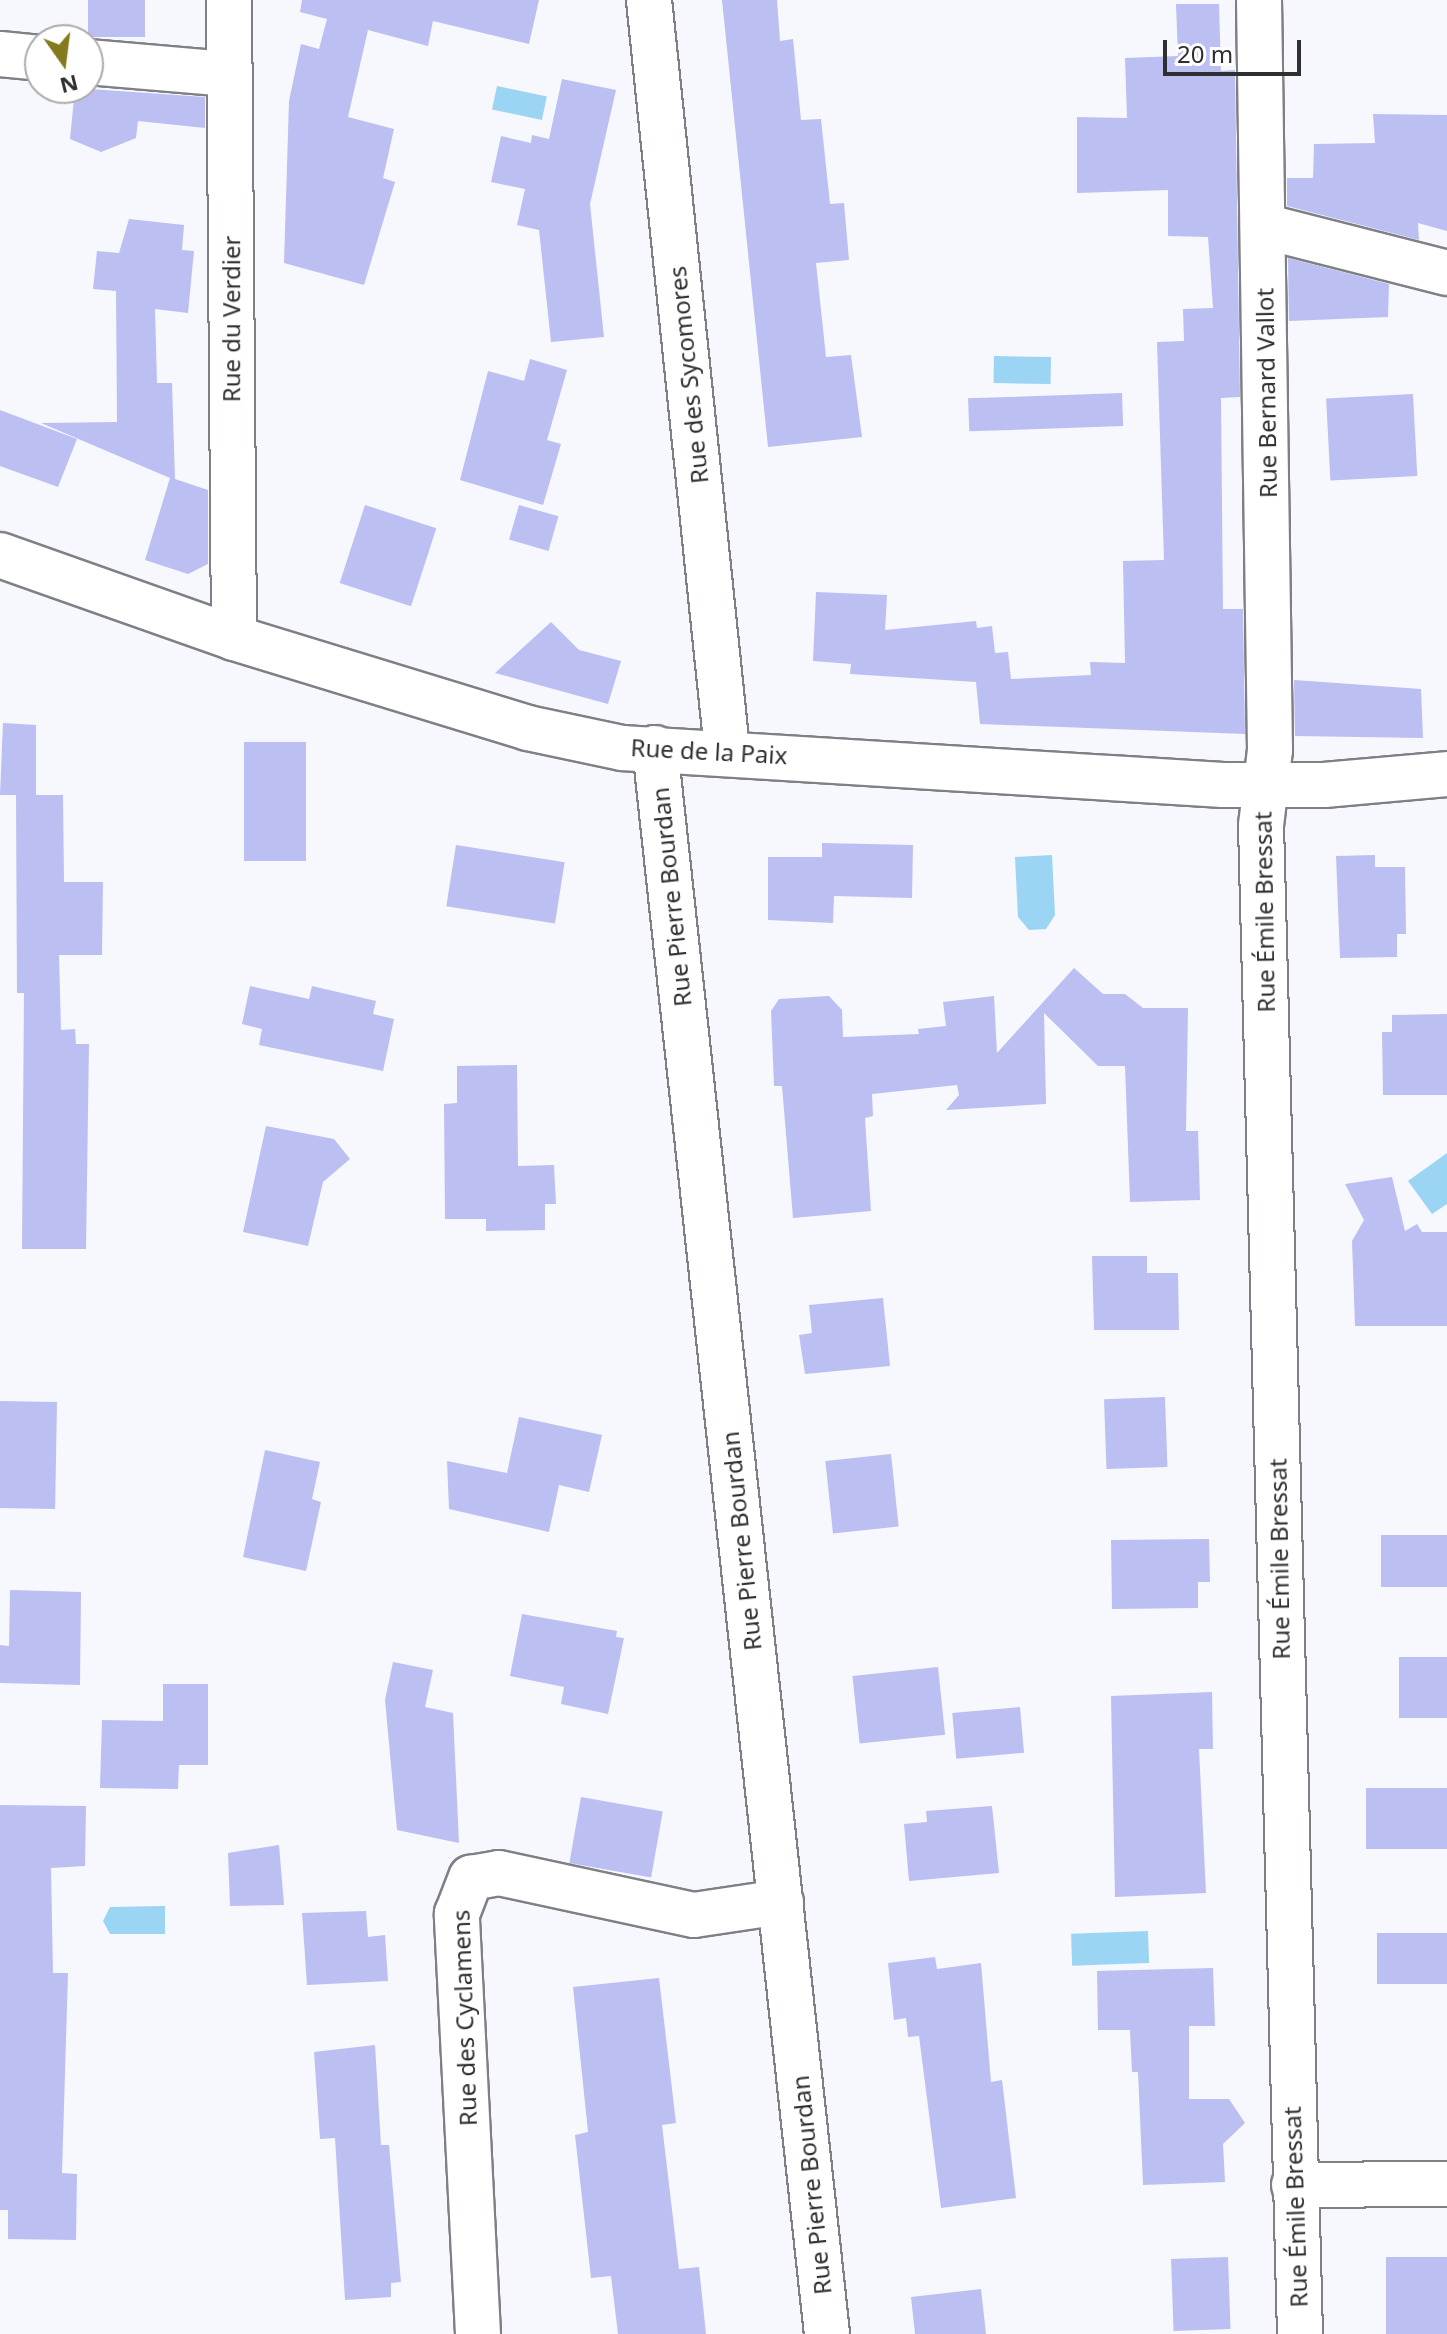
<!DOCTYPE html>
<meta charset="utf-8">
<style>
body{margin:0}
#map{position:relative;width:1447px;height:2334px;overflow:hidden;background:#f7f7fe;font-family:"Noto Sans",sans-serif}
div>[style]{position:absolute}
.water>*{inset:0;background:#9cd4f3;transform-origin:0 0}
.building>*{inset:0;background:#bcbff2;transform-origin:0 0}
.roads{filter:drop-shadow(2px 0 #7f7f86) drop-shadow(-2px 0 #7f7f86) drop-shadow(0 2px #7f7f86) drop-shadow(0 -2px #7f7f86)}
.street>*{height:44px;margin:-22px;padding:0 22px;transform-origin:22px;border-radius:22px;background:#fff}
span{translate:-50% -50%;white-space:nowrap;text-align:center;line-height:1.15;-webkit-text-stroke:8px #fff;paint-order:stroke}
.street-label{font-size:24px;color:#2f2f32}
.north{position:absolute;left:24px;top:24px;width:80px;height:80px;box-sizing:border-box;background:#fff;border:2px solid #acacad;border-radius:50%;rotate:166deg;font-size:22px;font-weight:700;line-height:32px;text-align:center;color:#2f2f32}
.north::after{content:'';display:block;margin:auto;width:28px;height:36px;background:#85791d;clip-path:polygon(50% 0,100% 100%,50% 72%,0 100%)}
.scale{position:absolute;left:1163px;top:40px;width:138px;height:36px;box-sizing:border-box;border:4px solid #2f2f32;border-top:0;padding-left:10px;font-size:24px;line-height:28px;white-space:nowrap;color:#2f2f32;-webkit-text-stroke:6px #fff;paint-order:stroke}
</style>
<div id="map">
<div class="water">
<i style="left:497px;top:86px;width:51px;height:24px;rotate:12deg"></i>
<i style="left:994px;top:356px;width:57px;height:27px;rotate:1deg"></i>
<i style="clip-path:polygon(1052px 855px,1055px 915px,1046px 929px,1029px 930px,1018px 917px,1015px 857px)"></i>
<i style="clip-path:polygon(1447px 1153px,1447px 1204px,1432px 1214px,1408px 1181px)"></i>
<i style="clip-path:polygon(165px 1906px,165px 1934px,110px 1934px,103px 1921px,110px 1907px)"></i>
<i style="left:1148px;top:1931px;width:32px;height:77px;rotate:88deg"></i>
</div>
<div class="building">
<i style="left:88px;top:0;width:57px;height:37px"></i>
<i style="clip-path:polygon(302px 0,539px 0,529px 44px,433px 21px,428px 46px,368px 30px,348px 117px,394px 129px,383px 178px,395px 182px,364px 285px,284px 263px,289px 101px,301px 44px,319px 49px,327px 19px,300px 12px)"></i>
<i style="clip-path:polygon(722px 0,777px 0,780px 41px,793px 39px,801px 120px,821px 119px,830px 204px,844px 203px,849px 260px,816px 263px,826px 357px,851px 355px,862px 437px,768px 447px)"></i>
<i style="clip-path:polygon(1176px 4px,1219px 4px,1221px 71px,1235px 70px,1240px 397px,1221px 398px,1223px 609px,1243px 609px,1245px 734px,980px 724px,976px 682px,850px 674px,851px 664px,813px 661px,816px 592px,887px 595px,885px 630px,976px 621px,977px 628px,992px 626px,995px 653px,1008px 652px,1011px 679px,1091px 675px,1090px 662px,1125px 663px,1123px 561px,1164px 560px,1157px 342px,1184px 341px,1183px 309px,1213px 308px,1208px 237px,1168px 236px,1168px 190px,1077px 193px,1077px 117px,1127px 118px,1125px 58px,1178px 56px)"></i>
<i style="clip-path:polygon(562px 79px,616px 90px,590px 204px,604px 337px,551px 342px,539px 230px,517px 225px,525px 189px,491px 182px,501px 136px,531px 143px,532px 135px,549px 139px)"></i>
<i style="clip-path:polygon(75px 88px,205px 97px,205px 128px,138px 121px,136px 138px,101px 152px,70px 139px)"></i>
<i style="clip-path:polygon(1373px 114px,1447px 115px,1447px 231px,1418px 223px,1419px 240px,1287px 206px,1287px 178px,1313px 178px,1314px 144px,1375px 143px)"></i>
<i style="clip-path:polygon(129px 219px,184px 225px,182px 250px,194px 251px,188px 313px,155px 309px,157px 383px,172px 383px,175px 479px,208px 490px,208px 564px,188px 574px,145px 560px,170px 478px,41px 423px,117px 422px,116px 291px,93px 289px,97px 251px,119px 253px)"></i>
<i style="clip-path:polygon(1288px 258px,1389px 284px,1388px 317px,1289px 321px)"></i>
<i style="clip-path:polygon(530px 359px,567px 370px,547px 440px,561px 444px,543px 505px,460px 480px,488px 371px,524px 381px)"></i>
<i style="left:1122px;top:393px;width:33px;height:154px;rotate:88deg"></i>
<i style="left:1413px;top:394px;width:82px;height:87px;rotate:87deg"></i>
<i style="clip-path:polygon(0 410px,77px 439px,58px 487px,0 466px)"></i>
<i style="left:365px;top:505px;width:75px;height:82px;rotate:18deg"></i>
<i style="left:519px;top:505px;width:41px;height:36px;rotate:16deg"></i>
<i style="clip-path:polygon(551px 622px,579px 650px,621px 661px,608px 704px,495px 673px)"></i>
<i style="clip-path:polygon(1294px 680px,1421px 689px,1423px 738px,1295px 736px)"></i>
<i style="clip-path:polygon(3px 723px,36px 725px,36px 795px,63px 795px,64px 882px,103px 882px,102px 955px,59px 955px,61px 1030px,75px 1029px,76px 1044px,89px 1044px,86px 1249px,22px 1249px,24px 993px,17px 993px,16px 795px,31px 795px,0 795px)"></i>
<i style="left:244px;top:742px;width:62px;height:119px"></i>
<i style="clip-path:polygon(822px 843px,913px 845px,912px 898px,834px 896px,833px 923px,768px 920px,768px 857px,822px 857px)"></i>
<i style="left:456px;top:845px;width:110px;height:62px;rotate:9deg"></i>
<i style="clip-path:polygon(1375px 855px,1375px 867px,1405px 867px,1406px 934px,1397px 934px,1397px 957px,1340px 958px,1336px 856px)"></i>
<i style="clip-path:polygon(1074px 968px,1103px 994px,1125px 994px,1143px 1008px,1188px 1008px,1186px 1131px,1198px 1131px,1200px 1200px,1130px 1202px,1125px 1066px,1098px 1066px,1044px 1013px,1046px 1104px,946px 1110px,959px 1095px,957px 1085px,872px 1094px,873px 1116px,865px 1118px,871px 1211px,793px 1218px,782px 1086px,774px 1086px,771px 1011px,779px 999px,829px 996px,842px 1010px,843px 1037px,919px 1034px,918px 1029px,946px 1026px,943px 1002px,994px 996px,997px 1053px)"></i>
<i style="clip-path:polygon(250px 986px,309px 999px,312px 986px,376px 1001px,373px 1014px,394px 1019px,383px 1071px,259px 1045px,262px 1029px,242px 1024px)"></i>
<i style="clip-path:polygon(1447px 1014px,1447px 1095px,1383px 1095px,1382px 1032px,1392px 1032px,1392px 1015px)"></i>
<i style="clip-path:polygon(517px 1065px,518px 1166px,554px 1165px,556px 1204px,545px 1204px,545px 1230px,486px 1231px,486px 1219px,445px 1219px,444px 1104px,457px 1103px,457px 1066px)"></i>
<i style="clip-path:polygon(266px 1126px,334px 1139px,350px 1159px,323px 1182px,308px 1246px,243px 1232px)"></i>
<i style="clip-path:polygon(1392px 1177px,1405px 1231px,1417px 1224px,1422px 1232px,1447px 1232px,1447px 1326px,1355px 1326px,1352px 1241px,1364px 1220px,1345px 1184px)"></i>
<i style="clip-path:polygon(1092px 1256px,1147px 1256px,1147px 1273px,1178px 1273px,1179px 1330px,1094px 1330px)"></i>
<i style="clip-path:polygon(883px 1298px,890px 1366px,805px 1374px,799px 1335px,812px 1333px,809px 1305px)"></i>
<i style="left:1165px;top:1397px;width:70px;height:61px;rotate:88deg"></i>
<i style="left:0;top:1401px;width:57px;height:107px;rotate:1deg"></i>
<i style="clip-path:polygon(519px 1417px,602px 1435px,589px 1492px,559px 1485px,549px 1532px,449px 1509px,447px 1461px,507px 1473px)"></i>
<i style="clip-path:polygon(265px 1450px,320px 1462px,312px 1499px,321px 1502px,306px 1571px,243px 1557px)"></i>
<i style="left:891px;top:1454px;width:73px;height:66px;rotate:84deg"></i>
<i style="left:1447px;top:1535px;width:52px;height:66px;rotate:90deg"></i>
<i style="clip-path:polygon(1209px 1539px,1210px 1582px,1198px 1582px,1198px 1608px,1112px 1609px,1111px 1540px)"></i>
<i style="clip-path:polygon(10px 1590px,81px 1592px,80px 1685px,0 1683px,0 1645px,9px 1646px)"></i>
<i style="clip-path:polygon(522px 1614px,617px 1631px,616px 1637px,624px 1638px,608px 1714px,561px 1704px,564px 1687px,510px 1676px)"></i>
<i style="left:1447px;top:1657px;width:61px;height:48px;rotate:90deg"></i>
<i style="clip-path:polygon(393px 1662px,433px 1670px,425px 1707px,453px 1713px,459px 1843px,397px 1830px,385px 1700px)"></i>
<i style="left:938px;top:1667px;width:68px;height:86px;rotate:84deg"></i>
<i style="clip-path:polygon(163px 1684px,208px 1684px,208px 1765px,179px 1765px,178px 1789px,100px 1788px,102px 1720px,163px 1721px)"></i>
<i style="clip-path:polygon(1212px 1692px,1213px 1749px,1199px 1749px,1206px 1893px,1115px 1897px,1111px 1696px)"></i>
<i style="left:1020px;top:1707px;width:46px;height:68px;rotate:85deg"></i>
<i style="left:1447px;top:1788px;width:61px;height:81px;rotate:90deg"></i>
<i style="left:581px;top:1797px;width:83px;height:67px;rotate:10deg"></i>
<i style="clip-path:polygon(0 1805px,86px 1806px,85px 1866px,51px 1868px,53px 1973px,68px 1973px,62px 2173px,77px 2174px,76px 2240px,8px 2239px,8px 2210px,0 2210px)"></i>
<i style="clip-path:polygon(992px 1806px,999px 1873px,909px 1881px,904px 1824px,927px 1822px,926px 1811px)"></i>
<i style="clip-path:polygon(279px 1845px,284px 1905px,230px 1906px,228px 1853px)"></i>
<i style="clip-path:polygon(366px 1911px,368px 1937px,385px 1935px,388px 1981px,307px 1985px,302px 1913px)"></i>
<i style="left:1447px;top:1933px;width:51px;height:70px;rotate:90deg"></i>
<i style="clip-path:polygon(935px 1957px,937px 1969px,981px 1963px,991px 2082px,1002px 2080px,1016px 2198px,941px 2208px,919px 2036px,908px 2037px,906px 2018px,894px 2020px,888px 1963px)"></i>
<i style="clip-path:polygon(1213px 1968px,1215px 2026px,1189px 2026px,1189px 2099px,1229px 2099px,1245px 2123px,1223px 2144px,1225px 2182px,1143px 2185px,1138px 2072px,1132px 2072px,1130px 2030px,1098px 2030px,1097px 1971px)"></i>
<i style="clip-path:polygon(659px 1978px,676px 2123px,662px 2125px,679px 2269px,699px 2267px,706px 2334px,618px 2334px,611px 2276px,591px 2278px,575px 2135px,588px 2132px,573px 1987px)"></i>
<i style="clip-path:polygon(375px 2045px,381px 2145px,389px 2145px,401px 2282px,391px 2283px,391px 2297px,345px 2300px,335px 2138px,320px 2139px,314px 2052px)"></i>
<i style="left:1228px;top:2257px;width:72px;height:57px;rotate:88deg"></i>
<i style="left:1447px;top:2257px;width:77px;height:61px;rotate:90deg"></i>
<i style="clip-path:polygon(981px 2289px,986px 2334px,915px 2334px,911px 2297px)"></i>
</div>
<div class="roads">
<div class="street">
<i style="left:229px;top:0;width:638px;rotate:89.55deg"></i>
<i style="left:649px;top:0;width:754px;rotate:84.06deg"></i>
<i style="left:1259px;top:0;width:750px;rotate:89.16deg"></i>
<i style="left:1270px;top:750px;width:76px;rotate:96.8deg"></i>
<i style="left:1261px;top:825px;width:1510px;rotate:88.52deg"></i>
<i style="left:0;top:54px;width:40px;rotate:5.7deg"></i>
<i style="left:88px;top:62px;width:142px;rotate:4.9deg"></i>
<i style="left:1263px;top:226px;width:190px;rotate:14.3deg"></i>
<i style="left:0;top:555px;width:248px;rotate:19.5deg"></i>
<i style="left:234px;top:638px;width:307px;rotate:17deg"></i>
<i style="left:528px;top:728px;width:96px;rotate:12deg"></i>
<i style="left:622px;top:748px;width:602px;rotate:3.52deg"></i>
<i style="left:1223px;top:785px;width:101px"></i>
<i style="left:1324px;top:785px;width:123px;rotate:-5.1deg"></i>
<i style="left:655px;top:748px;width:1595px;rotate:83.81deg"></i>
<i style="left:1294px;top:2185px;width:153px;rotate:-0.4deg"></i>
<i style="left:478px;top:2334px;width:421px;rotate:-92.9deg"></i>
<i style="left:457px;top:1914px;width:39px;rotate:-69deg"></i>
<i style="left:471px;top:1878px;width:28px;rotate:-10deg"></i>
<i style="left:499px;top:1873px;width:199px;rotate:12.2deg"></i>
<i style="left:694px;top:1915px;width:88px;rotate:-8.5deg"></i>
</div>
</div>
<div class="street-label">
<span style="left:231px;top:319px;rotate:-90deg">Rue du Verdier</span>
<span style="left:688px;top:375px;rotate:-96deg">Rue des Sycomores</span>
<span style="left:1266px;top:393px;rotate:-91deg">Rue Bernard Vallot</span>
<span style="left:709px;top:751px;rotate:3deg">Rue de la Paix</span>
<span style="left:671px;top:897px;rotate:-96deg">Rue Pierre Bourdan</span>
<span style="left:1264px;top:912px;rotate:-91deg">Rue Émile Bressat</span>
<span style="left:741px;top:1541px;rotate:-96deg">Rue Pierre Bourdan</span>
<span style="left:1279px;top:1559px;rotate:-91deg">Rue Émile Bressat</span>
<span style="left:464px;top:2018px;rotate:-92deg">Rue des Cyclamens</span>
<span style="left:811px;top:2185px;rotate:-96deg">Rue Pierre Bourdan</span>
<span style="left:1295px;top:2207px;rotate:-92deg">Rue Émile Bressat</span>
</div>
<div class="north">N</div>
<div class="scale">20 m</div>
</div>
